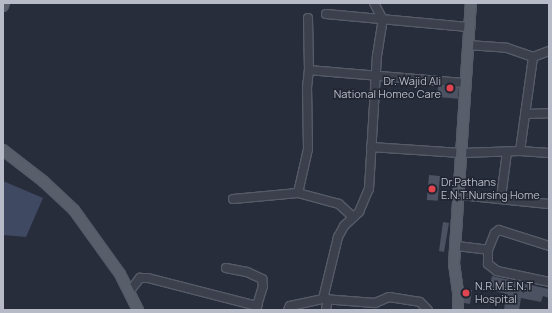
<!DOCTYPE html>
<style>
body{margin:0}
#map{position:relative;width:552px;height:313px;overflow:hidden;background:#272d3b;font-family:Manrope,sans-serif}
div>[style]{position:absolute}
.water>*{inset:0;background:#404962}
.building>*{inset:0;background:#4c5262;transform-origin:0 0}
.roads{filter:drop-shadow(1px 0 #565b67) drop-shadow(-1px 0 #565b67) drop-shadow(0 1px #565b67) drop-shadow(0 -1px #565b67)}
.minor>*{height:8px;margin:-4px;padding:0 4px;transform-origin:4px;border-radius:4px;background:#3b404c}
.major>*{height:10px;margin:-5px;padding:0 5px;transform-origin:5px;border-radius:5px;background:#595e6b}
.dots>*{width:11px;height:11px;translate:-50% -50%;box-sizing:border-box;border:2px solid #202531;border-radius:50%}
span{translate:-50% -50%;white-space:nowrap;text-align:center;line-height:1.15;-webkit-text-stroke:3px #202531;paint-order:stroke}
.poi-label{font-size:11px;color:#b7bbc7}
.right{translate:-100% -50%;text-align:right}
.left{translate:0 -50%;text-align:left}
.frame{position:absolute;inset:0;border:4px solid #b7bbc7;pointer-events:none}
</style>
<div id="map">
<div class="water">
<i style="clip-path:polygon(3px 181px,43px 198px,26px 237px,3px 235px)"></i>
</div>
<div class="building">
<i style="left:438px;top:86px;width:21px;height:11px;rotate:5deg"></i>
<i style="left:429px;top:175px;width:11px;height:25px;rotate:5deg"></i>
<i style="clip-path:polygon(443px 222px,449px 223px,444px 252px,439px 251px)"></i>
<i style="clip-path:polygon(492px 276px,549px 289px,549px 298px,543px 296px,541px 302px,521px 298px,519px 310px,504px 310px,506px 294px,489px 290px)"></i>
<i style="clip-path:polygon(464px 289px,472px 290px,470px 304px,464px 303px)"></i>
</div>
<div class="roads">
<div class="minor">
<i style="left:326px;top:14px;width:145px;rotate:5.2deg"></i>
<i style="left:308px;top:18px;width:52px;rotate:88.9deg"></i>
<i style="left:468px;top:45px;width:39px;rotate:4deg"></i>
<i style="left:507px;top:48px;width:28px;rotate:19deg"></i>
<i style="left:533px;top:57px;width:17px;rotate:-21deg"></i>
<i style="left:525px;top:114px;width:24px;rotate:-2deg"></i>
<i style="left:371px;top:147px;width:90px;rotate:3.8deg"></i>
<i style="left:461px;top:153px;width:59px;rotate:-1.9deg"></i>
<i style="left:520px;top:151px;width:29px;rotate:4deg"></i>
<i style="left:520px;top:151px;width:95px;rotate:-82.1deg"></i>
<i style="left:298px;top:193px;width:45px;rotate:-77.2deg"></i>
<i style="left:308px;top:149px;width:61px;rotate:-90.9deg"></i>
<i style="left:307px;top:88px;width:18px;rotate:-84deg"></i>
<i style="left:309px;top:70px;width:157px;rotate:4.8deg"></i>
<i style="left:460px;top:195px;width:89px;rotate:5.8deg"></i>
<i style="left:501px;top:198px;width:46px;rotate:-82.6deg"></i>
<i style="left:233px;top:199px;width:65px;rotate:-5.3deg"></i>
<i style="left:298px;top:193px;width:42px;rotate:15deg"></i>
<i style="left:339px;top:204px;width:19px;rotate:43deg"></i>
<i style="left:457px;top:246px;width:31px;rotate:7deg"></i>
<i style="left:488px;top:250px;width:14px;rotate:90deg"></i>
<i style="left:488px;top:264px;width:11px;rotate:38deg"></i>
<i style="left:497px;top:271px;width:53px;rotate:11.9deg"></i>
<i style="left:488px;top:250px;width:18px;rotate:-68deg"></i>
<i style="left:495px;top:233px;width:5px;rotate:-37deg"></i>
<i style="left:499px;top:230px;width:52px;rotate:17.7deg"></i>
<i style="left:226px;top:268px;width:21px;rotate:11deg"></i>
<i style="left:247px;top:272px;width:17px;rotate:25deg"></i>
<i style="left:262px;top:279px;width:7px;rotate:82deg"></i>
<i style="left:263px;top:286px;width:24px;rotate:107deg"></i>
<i style="left:129px;top:292px;width:18px;rotate:-52deg"></i>
<i style="left:140px;top:278px;width:8px"></i>
<i style="left:148px;top:278px;width:113px;rotate:14.4deg"></i>
<i style="left:323px;top:299px;width:64px;rotate:-76.4deg"></i>
<i style="left:338px;top:237px;width:13px;rotate:-61deg"></i>
<i style="left:344px;top:226px;width:21px;rotate:-43deg"></i>
<i style="left:359px;top:212px;width:25px;rotate:-67deg"></i>
<i style="left:369px;top:189px;width:133px;rotate:-86.6deg"></i>
<i style="left:377px;top:56px;width:36px;rotate:-81deg"></i>
<i style="left:383px;top:20px;width:19px;rotate:-118deg"></i>
<i style="left:288px;top:310px;width:4px;rotate:-63deg"></i>
<i style="left:290px;top:306px;width:34px;rotate:-12deg"></i>
<i style="left:323px;top:299px;width:52px;rotate:4.4deg"></i>
<i style="left:375px;top:303px;width:15px;rotate:-23deg"></i>
<i style="left:389px;top:297px;width:31px;rotate:9deg"></i>
<i style="left:420px;top:302px;width:11px;rotate:45deg"></i>
<i style="left:326px;top:310px;width:11px;rotate:-80deg"></i>
</div>
<div class="major">
<i style="left:3px;top:6px;width:3px;rotate:-72deg"></i>
<i style="left:3px;top:150px;width:51px;rotate:37.8deg"></i>
<i style="left:43px;top:181px;width:42px;rotate:43.1deg"></i>
<i style="left:74px;top:210px;width:79px;rotate:54.3deg"></i>
<i style="left:120px;top:274px;width:40px;rotate:63.4deg"></i>
<i style="left:458px;top:310px;width:18px;rotate:-90deg"></i>
<i style="left:458px;top:292px;width:28px;rotate:-98deg"></i>
<i style="left:454px;top:264px;width:262px;rotate:-86.3deg"></i>
</div>
</div>
<div class="dots">
<i style="left:450px;top:88px;background:#e0444e"></i>
<i style="left:432px;top:189px;background:#e0444e"></i>
<i style="left:466px;top:293px;background:#e0444e"></i>
</div>
<div class="poi-label">
<span class="right" style="left:441px;top:88px">Dr. Wajid Ali<br>National Homeo Care</span>
<span class="left" style="left:441px;top:189px">Dr.Pathans<br>E.N.T.Nursing Home</span>
<span class="left" style="left:475px;top:293px">N.R.M.E.N.T<br>Hospital</span>
</div>
<div class="frame"></div>
</div>
